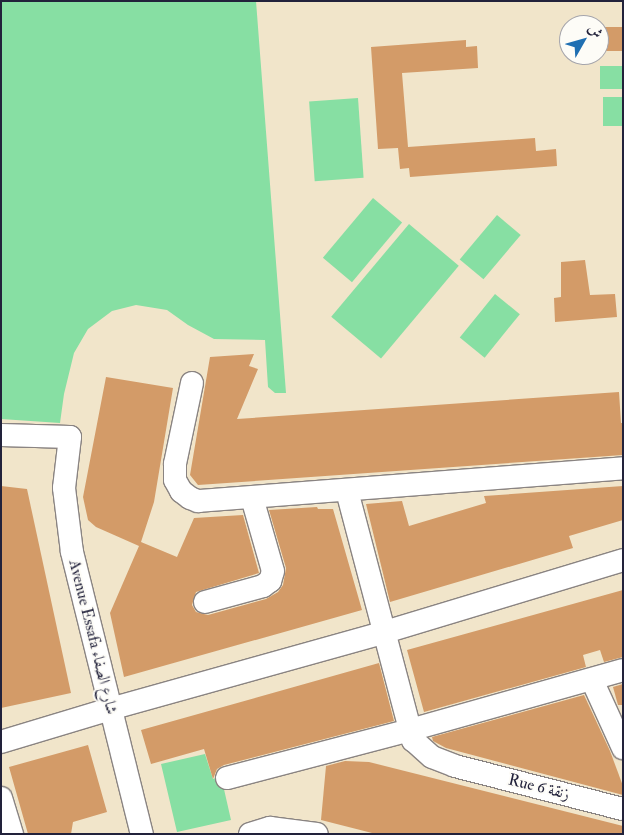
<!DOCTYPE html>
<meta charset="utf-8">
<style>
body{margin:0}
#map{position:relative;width:624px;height:835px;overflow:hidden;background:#f1e5ca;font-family:"IM FELL Double Pica",Amiri,serif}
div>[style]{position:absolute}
.green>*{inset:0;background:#87dfa3;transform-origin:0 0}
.building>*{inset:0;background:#d39b68;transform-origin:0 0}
.roads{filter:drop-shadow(1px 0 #8a8482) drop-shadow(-1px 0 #8a8482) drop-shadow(0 1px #8a8482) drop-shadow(0 -1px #8a8482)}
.minor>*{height:22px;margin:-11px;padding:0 11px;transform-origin:11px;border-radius:11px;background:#fff}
span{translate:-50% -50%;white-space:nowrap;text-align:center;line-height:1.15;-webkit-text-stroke:4px #fdfcf7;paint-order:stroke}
.street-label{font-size:16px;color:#22223b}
.frame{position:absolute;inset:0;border:2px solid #22223b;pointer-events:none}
.north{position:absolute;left:559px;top:15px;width:50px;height:50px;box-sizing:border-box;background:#fdfcf7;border:1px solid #a5a5ac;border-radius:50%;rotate:52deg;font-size:14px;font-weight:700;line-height:20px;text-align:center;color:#22223b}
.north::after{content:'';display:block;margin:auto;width:18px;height:22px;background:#1f6fb2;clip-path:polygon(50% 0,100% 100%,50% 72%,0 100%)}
</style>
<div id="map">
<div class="green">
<i style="clip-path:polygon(1px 1px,256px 1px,286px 393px,275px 393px,268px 387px,265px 340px,214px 339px,188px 325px,167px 310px,136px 305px,112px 311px,88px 329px,74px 353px,64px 394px,60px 423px,1px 419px)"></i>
<i style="left:623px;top:66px;width:23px;height:23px;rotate:90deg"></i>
<i style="left:623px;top:97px;width:29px;height:20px;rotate:90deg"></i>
<i style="left:358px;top:98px;width:80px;height:49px;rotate:86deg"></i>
<i style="left:373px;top:198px;width:38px;height:78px;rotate:40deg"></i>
<i style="left:497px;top:215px;width:31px;height:58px;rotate:40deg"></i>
<i style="left:409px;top:224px;width:65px;height:121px;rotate:40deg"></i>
<i style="left:495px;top:294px;width:32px;height:56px;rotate:39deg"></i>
<i style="clip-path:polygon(205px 754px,213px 779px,221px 776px,231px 820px,177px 832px,161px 764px)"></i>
</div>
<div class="building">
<i style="left:623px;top:27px;width:24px;height:24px;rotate:90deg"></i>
<i style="clip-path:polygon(466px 40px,466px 47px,477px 46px,478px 68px,402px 73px,408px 147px,535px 138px,536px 151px,556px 149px,557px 166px,410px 177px,409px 168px,400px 169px,398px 148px,378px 149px,371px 47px)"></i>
<i style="clip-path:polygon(585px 260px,590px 295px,615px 294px,617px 317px,555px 322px,554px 298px,561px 297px,561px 262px)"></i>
<i style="clip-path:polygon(254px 354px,249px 366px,258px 369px,237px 419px,619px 392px,621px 423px,623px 423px,623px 455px,198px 485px,190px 475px,210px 357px)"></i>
<i style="clip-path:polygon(106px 377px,173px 388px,154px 502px,141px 542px,177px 557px,194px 518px,243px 515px,259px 573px,196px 592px,192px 605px,196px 612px,208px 615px,266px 599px,278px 592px,283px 585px,286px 568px,269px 510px,317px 507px,318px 509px,333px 509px,362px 610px,124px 677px,110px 613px,139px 546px,96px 527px,88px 520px,83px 497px)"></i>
<i style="clip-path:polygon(1px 486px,27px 489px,71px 693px,1px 708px)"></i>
<i style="clip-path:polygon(623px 486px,623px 520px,569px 536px,573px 548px,390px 602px,366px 504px,402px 501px,409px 526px,486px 503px,484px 496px)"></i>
<i style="clip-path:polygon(623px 590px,623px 657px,604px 662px,600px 650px,583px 655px,586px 667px,424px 712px,407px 650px)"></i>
<i style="clip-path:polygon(379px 663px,394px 721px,224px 765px,217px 769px,213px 779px,204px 749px,151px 764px,141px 730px)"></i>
<i style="clip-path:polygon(623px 684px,623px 705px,618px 705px,613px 687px)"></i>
<i style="clip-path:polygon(584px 695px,610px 751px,623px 786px,623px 795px,446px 748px,433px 741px,432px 737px)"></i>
<i style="clip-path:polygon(88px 745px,107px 812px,73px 822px,71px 834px,28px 834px,9px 767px)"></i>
<i style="clip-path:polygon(345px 761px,369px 762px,623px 826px,623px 834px,376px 834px,321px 820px,326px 766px)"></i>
</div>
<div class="roads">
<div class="minor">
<i style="left:192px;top:383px;width:83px;rotate:101.9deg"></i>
<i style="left:175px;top:464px;width:16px;rotate:90deg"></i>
<i style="left:175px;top:480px;width:13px;rotate:61deg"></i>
<i style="left:181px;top:491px;width:11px;rotate:38deg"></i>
<i style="left:190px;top:498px;width:9px;rotate:21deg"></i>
<i style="left:198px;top:501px;width:426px;rotate:-4.4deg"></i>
<i style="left:1px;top:435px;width:69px;rotate:1.7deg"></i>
<i style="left:70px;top:437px;width:51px;rotate:96.7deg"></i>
<i style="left:64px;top:488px;width:64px;rotate:82.9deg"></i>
<i style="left:72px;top:552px;width:291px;rotate:76.1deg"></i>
<i style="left:347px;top:491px;width:258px;rotate:75.2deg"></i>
<i style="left:413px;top:740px;width:25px;rotate:42deg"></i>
<i style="left:432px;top:757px;width:25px;rotate:21deg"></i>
<i style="left:455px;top:766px;width:173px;rotate:14.4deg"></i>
<i style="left:205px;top:602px;width:60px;rotate:-15.4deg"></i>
<i style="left:263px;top:586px;width:9px;rotate:-36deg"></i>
<i style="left:270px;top:581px;width:10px;rotate:-73deg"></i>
<i style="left:273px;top:571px;width:76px;rotate:-106deg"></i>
<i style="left:592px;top:680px;width:75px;rotate:65.5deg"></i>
<i style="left:1px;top:742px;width:114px;rotate:-16.8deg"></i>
<i style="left:110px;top:709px;width:286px;rotate:-15.6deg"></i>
<i style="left:385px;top:632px;width:249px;rotate:-16.8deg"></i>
<i style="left:227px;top:778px;width:189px;rotate:-14.7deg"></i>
<i style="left:410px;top:730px;width:221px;rotate:-15.7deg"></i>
<i style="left:1px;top:798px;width:38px;rotate:73deg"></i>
<i style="left:250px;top:834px;width:21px;rotate:-17deg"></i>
<i style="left:270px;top:828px;width:47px;rotate:7.3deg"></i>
</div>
</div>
<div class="street-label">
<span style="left:93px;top:637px;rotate:76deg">Avenue Essafa شارع الصفاء</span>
<span style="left:539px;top:787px;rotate:14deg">Rue 6 زنقة</span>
</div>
<div class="frame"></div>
<div class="north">ش</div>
</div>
